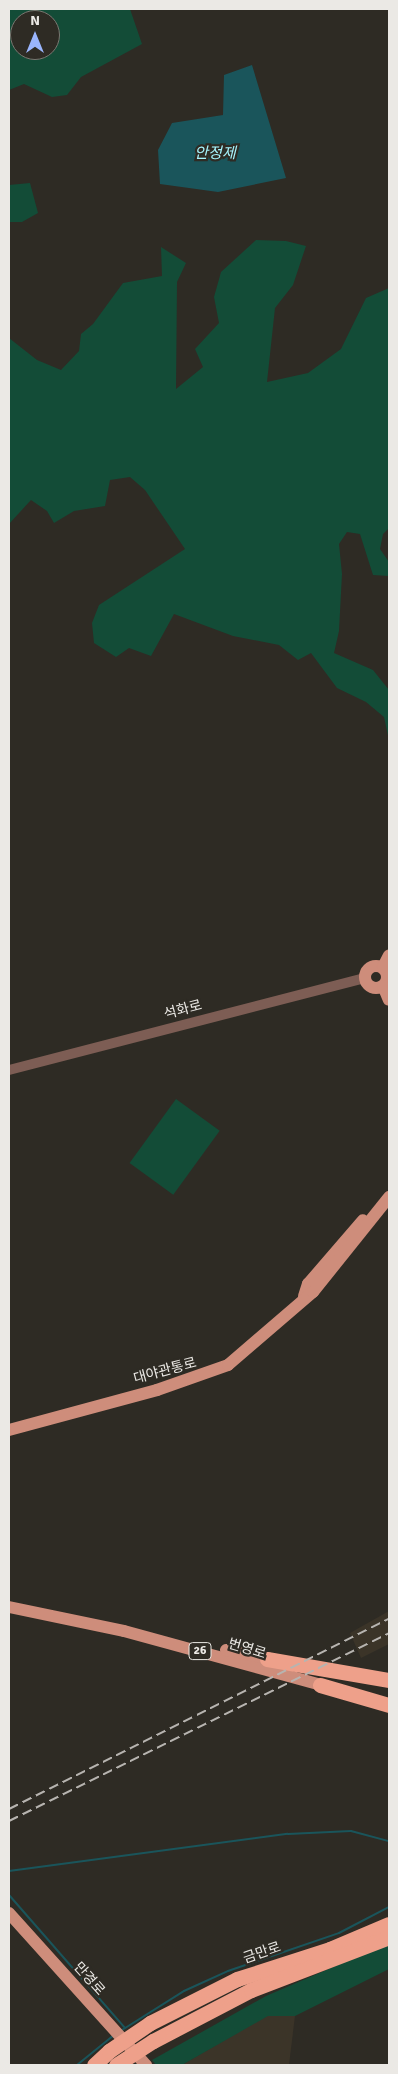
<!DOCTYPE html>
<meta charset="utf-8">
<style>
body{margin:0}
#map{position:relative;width:398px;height:2074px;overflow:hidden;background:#2e2b24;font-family:Signika,"Noto Sans KR",sans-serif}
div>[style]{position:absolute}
.built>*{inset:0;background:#3b3428}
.green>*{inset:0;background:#134c37;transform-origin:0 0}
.water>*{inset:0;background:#1a555b}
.stream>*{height:2px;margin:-1px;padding:0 1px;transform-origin:1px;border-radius:1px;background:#1a555b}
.minor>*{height:10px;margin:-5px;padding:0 5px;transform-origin:5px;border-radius:5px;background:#7d5d54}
.major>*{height:12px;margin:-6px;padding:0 6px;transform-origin:6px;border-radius:6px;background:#ce8d7b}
.major>.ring{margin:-6px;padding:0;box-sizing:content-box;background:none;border:12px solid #ce8d7b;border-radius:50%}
.highway>*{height:15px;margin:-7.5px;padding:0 7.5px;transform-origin:7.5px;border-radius:7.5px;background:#eea08a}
.rail>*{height:2px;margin-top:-1px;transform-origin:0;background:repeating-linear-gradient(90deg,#b7b4b0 0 10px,transparent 0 15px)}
.highway-bridge>*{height:15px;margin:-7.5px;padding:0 7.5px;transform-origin:7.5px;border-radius:7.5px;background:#eea08a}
span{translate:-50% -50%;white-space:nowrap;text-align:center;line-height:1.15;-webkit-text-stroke:4.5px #2e2b24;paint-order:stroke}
.shield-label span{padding:1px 4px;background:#2e2b24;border:1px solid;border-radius:4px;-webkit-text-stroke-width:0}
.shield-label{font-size:12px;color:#ebe9e5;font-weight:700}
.street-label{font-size:14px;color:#ebe9e5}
.water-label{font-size:15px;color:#a6f4fd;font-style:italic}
.frame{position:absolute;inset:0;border:10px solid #ebe9e5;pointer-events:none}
.north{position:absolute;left:10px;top:10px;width:50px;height:50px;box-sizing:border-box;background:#2e2b24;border:1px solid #7a7771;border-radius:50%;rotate:0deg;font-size:14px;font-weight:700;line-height:20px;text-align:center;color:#ebe9e5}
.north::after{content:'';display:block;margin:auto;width:18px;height:22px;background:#9ab5fd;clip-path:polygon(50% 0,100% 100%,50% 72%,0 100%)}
</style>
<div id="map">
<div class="built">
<i style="clip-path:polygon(389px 1611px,389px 1644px,361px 1658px,350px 1633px)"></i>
<i style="clip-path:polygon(265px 2016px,295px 2016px,289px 2065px,182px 2065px)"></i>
</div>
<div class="green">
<i style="clip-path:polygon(evenodd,9px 9px,130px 9px,142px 44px,81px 77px,67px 95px,52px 97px,24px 84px,9px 90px,9px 9px,20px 20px,50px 20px,50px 50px,20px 50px,20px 20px)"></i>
<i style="clip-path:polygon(30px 183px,38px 213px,22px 222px,9px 222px,9px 185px)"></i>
<i style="clip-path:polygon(256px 240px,286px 241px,306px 246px,293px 285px,275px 308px,267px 382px,308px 373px,341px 349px,366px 298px,389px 288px,389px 528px,383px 534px,380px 549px,389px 562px,389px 576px,373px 575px,360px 534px,347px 532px,339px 544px,342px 574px,339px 631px,334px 653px,373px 670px,389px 690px,389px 740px,384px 717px,366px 702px,337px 688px,311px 653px,298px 660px,279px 645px,233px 636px,174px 614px,151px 656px,129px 648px,116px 657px,94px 643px,92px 623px,99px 605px,185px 549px,145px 490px,130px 477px,110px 480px,105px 506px,74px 511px,54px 523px,47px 511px,31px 500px,9px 524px,9px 338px,37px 360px,61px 370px,79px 351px,81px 334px,93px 324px,123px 283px,162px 276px,161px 247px,186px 263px,177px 282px,176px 389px,203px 367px,195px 349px,219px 323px,214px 297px,221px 272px)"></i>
<i style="left:176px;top:1099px;width:54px;height:79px;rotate:36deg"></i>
<i style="clip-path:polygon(389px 1943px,389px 1969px,295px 2016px,268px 2016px,182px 2065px,156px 2065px,152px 2060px,266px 1996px)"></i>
</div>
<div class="water">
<i style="clip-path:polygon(252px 65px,286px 178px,218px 192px,160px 184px,158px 150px,172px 123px,223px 115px,224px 75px)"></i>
</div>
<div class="stream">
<i style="left:9px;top:1871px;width:281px;rotate:-7.6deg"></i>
<i style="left:288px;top:1834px;width:63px;rotate:-2.7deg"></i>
<i style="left:351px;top:1831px;width:39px;rotate:15deg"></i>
<i style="left:9px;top:1895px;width:176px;rotate:48.9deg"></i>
<i style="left:122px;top:2030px;width:73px;rotate:-32.2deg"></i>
<i style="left:184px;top:1991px;width:48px;rotate:-24.4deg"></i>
<i style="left:228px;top:1971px;width:117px;rotate:-18.9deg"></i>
<i style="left:339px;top:1933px;width:56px;rotate:-27.5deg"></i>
<i style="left:77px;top:2065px;width:48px;rotate:-39deg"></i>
</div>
<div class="minor">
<i style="left:9px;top:1070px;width:368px;rotate:-14.5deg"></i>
</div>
<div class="major">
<i class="ring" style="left:365px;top:966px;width:10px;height:10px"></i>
<i style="left:383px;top:967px;width:13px;rotate:-63deg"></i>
<i style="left:383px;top:986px;width:15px;rotate:67deg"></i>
<i style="left:304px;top:1296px;width:13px;rotate:-72deg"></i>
<i style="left:308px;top:1284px;width:84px;rotate:-49.3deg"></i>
<i style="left:9px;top:1430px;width:153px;rotate:-15.1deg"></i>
<i style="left:157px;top:1390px;width:75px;rotate:-19.4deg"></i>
<i style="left:228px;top:1365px;width:112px;rotate:-40.7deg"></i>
<i style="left:313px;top:1292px;width:122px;rotate:-51.3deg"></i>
<i style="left:9px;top:1607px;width:117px;rotate:11.8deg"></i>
<i style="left:124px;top:1631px;width:213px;rotate:15.3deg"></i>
<i style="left:226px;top:1650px;width:50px;rotate:11.5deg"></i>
<i style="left:9px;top:1913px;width:205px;rotate:48deg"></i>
</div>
<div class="highway">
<i style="left:267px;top:1659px;width:124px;rotate:9.8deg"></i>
<i style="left:320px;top:1685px;width:72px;rotate:16.2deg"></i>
<i style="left:150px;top:2023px;width:97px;rotate:-26.8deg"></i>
<i style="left:237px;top:1979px;width:98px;rotate:-17.9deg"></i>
<i style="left:330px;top:1949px;width:64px;rotate:-23deg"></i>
<i style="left:153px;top:2041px;width:110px;rotate:-27.5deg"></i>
<i style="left:251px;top:1990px;width:148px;rotate:-21deg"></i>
<i style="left:94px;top:2065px;width:21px;rotate:-43deg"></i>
</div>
<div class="rail">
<i style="left:9px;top:1809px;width:425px;rotate:-26.6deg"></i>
<i style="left:9px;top:1821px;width:424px;rotate:-26.3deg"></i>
</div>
<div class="highway-bridge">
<i style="left:109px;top:2051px;width:50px;rotate:-34.3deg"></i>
<i style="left:116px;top:2065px;width:44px;rotate:-33deg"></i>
</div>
<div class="shield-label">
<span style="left:200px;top:1651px">26</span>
</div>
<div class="street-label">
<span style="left:183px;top:1010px;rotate:-15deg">석화로</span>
<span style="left:165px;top:1371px;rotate:-15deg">대야관통로</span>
<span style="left:247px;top:1649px;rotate:17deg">번영로</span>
<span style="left:262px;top:1953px;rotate:-19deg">금만로</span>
<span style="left:89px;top:1979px;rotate:48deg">만경로</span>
</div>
<div class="water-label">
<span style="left:215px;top:154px">안정제</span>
</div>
<div class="frame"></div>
<div class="north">N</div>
</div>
